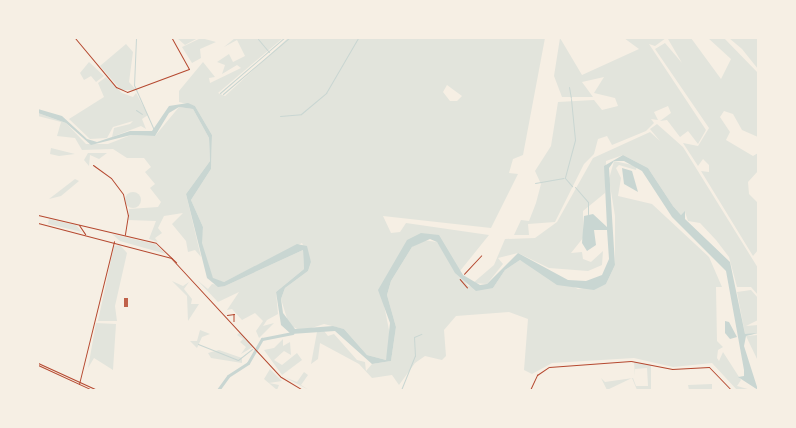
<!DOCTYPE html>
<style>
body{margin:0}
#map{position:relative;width:796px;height:428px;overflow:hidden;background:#f6efe4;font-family:Inter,sans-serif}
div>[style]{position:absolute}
.green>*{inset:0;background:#e2e4dc}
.round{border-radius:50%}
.water>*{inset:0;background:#c9d6d2}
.stream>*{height:1px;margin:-0.5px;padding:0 0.5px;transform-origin:0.5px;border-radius:0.5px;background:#c9d6d2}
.river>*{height:3px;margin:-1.5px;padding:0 1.5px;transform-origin:1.5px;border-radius:1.5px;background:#c9d6d2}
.building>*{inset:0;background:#bf614a;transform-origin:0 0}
.service>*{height:0.5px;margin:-0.25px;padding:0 0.25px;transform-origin:0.25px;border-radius:0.25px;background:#b5482f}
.minor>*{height:1px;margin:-0.5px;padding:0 0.5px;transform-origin:0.5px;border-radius:0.5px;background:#b5482f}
.tertiary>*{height:1px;margin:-0.5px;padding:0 0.5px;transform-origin:0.5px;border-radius:0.5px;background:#b5482f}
span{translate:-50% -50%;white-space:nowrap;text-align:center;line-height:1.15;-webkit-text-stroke:4px #f6efe4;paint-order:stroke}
.frame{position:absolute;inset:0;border:39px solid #f6efe4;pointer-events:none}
</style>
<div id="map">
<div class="green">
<i style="clip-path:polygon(177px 38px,198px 38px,185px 45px)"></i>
<i style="clip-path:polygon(201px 38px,216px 42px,200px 49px,201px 58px,192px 63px,182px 47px)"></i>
<i style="clip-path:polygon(evenodd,235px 38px,283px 38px,218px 93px,225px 96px,288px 38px,545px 38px,523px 155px,513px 159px,509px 173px,518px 174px,491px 228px,383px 216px,391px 233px,400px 232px,406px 223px,489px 235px,460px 271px,438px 235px,407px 241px,382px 295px,391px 340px,386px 360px,367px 355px,344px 329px,324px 324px,302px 331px,289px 325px,281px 299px,285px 288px,308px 271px,311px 262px,302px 243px,224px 282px,213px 279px,201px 243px,203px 227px,191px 200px,211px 169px,212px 135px,195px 106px,179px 102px,179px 91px,203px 62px,215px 77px,209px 78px,210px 83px,241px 68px,237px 65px,222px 74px,225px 65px,217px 62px,229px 54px,233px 62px,245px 56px,237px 40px,224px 47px,235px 38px,447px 85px,462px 96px,457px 101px,450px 101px,443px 92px,447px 85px)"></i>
<i style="clip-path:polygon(560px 38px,582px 75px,639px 49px,624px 38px,666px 38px,655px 46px,649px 44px,706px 130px,698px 144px,688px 131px,680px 137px,667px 120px,660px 121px,671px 113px,668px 106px,654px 112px,658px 120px,651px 119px,654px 123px,646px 131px,612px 145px,607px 136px,598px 139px,594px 154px,584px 164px,555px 222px,528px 224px,529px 235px,514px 235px,521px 220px,529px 221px,536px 203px,541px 184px,535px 171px,551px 146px,558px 102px,594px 100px,602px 110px,618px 106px,615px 98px,594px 93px,604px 77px,582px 82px,593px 97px,562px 97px,554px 76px)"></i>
<i style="clip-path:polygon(691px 38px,721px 79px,731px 59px,708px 38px,724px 38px,758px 73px,758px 137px,742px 130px,733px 114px,724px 111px,720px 117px,730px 132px,726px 140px,753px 156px,758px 153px,758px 171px,748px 182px,749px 194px,758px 203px,758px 250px,753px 256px,701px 171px,709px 172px,709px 165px,703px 159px,698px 166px,683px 143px,698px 146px,709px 128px,655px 49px,665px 43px,682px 63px,668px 39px)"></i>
<i style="clip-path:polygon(729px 38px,758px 38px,758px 69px,742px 49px)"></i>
<i style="clip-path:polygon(126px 44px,133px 52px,129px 82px,136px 90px,121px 90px,100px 66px)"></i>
<i style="clip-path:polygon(89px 62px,104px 76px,96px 82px,91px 76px,84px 80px,80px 73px)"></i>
<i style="clip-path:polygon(106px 77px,122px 93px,133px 97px,136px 93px,148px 115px,142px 119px,146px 129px,141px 126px,112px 137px,114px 128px,130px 124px,133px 121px,113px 127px,107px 138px,90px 139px,69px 119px,104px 97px,98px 83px)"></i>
<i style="clip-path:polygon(179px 107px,193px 109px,209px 138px,210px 161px,186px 194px,201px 257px,195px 250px,188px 252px,186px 241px,172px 224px,183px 213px,164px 216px,158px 228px,162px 233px,155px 238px,158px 242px,149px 239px,156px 221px,128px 220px,129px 209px,158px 207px,161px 202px,150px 188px,155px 184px,145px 172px,151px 167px,144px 158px,127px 158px,113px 149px,82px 150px,75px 138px,57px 136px,61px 122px,38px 116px,38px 113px,66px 123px,86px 144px,108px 144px,131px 135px,155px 136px)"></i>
<i style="clip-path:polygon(657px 124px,683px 147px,758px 268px,758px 295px,751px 287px,737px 287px,729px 257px,716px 240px,700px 223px,688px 221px,685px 212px,681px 215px,673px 206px,648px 168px,623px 155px,606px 161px,605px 193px,583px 211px,583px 238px,571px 253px,582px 252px,583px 259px,591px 262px,603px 251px,602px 265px,588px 271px,549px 268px,518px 253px,498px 258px,503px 264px,487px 284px,473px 283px,494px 265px,505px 239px,535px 238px,557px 222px,593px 158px,650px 132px,660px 141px,650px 129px)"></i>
<i style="clip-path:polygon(51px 148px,75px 154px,59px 156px,50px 154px)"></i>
<i style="clip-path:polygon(88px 153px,107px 153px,99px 159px,90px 155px,89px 166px,84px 160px)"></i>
<i style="clip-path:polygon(614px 161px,637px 166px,636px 170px,619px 165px,616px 168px,621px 178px,618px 196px,652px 204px,709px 257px,722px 287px,716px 287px,717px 341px,723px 347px,718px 350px,717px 358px,719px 361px,723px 352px,741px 380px,737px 386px,751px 390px,737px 390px,712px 363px,673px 367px,634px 358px,552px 363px,532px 374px,524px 370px,528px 319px,509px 312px,456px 316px,444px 330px,446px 356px,442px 360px,425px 356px,415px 363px,399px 385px,392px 375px,372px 378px,359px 364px,320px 343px,318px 359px,311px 364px,317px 332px,324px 331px,328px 336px,334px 334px,357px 360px,365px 362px,366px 371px,372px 364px,391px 361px,396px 327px,387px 295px,391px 281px,412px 247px,423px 240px,437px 242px,468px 286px,493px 288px,505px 270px,520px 260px,578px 289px,606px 284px,615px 265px,615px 216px,609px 179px)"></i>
<i style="clip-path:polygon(75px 179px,79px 181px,61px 196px,49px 199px)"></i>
<i class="round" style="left:125px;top:192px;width:16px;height:16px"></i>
<i style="clip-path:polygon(49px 219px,76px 225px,82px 232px,48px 224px)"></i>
<i style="clip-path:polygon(112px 234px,155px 244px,166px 254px,120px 241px)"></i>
<i style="clip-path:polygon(120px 245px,127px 253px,115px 306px,117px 321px,98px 321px,114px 246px)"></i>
<i style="clip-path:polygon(303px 250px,304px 269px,276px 292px,278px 314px,267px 320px,263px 326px,274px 323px,259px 338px,256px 331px,263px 321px,255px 313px,242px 320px,232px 309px,227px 310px,239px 292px,218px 302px,197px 280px,208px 289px,212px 284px,225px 286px)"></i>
<i style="clip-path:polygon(172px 281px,183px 286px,189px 282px,184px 289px,192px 299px,191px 304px,199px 304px,188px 321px,187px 296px)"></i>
<i style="clip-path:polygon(751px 290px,758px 298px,758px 320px,746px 326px,758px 325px,758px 333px,750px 335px,745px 334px,737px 292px)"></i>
<i style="clip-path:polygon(96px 323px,116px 324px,113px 370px,94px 358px,88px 368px)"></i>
<i style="clip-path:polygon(200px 330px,210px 334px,202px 337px,197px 348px,190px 341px,197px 341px)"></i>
<i style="clip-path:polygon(240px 332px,253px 347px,241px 354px,246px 347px,240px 342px,243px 339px,237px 335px)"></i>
<i style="clip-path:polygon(758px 335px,758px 361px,746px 336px)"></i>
<i style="clip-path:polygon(283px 339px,283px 346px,290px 342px,291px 355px,284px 351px,274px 360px,282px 365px,297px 353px,302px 360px,282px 375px,264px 350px,274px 348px)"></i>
<i style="clip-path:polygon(219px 350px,242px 358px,242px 363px,211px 358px,208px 353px)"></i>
<i style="clip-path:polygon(634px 362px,651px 365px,651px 390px,637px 390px,632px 378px,607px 390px,601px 378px,605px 382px,633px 378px,636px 386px,648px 386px,647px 368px,635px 369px,635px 376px)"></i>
<i style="clip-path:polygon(270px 369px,282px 381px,269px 383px,279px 385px,277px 390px,264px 379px)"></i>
<i style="clip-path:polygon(304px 372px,308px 375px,301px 385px,309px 390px,284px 377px,297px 382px)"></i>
<i style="clip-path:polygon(712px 384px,712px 390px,717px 390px,689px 390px,688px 385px)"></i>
</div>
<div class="water">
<i style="clip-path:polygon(188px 103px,195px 106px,212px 135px,211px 169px,191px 200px,203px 227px,202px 243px,213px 278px,224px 282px,297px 244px,307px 246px,311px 262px,308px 271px,285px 288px,281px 299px,283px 313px,295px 329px,333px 326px,344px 329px,367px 355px,386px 360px,390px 323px,378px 290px,407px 240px,421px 233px,439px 235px,463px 275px,480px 285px,487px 284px,518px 253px,568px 280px,586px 281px,602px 275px,609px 259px,607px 230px,594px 230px,596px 245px,587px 251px,582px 243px,584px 216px,593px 214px,607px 227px,604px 166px,623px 155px,648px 168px,673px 206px,681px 215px,685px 211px,685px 219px,730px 262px,745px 334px,758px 333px,746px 336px,744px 346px,758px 390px,738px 377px,744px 376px,744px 370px,726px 271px,672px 217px,642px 171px,624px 161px,614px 161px,609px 168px,615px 265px,606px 284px,594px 290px,557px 285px,520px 260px,505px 270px,493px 288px,476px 291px,455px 273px,437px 242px,430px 239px,412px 247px,391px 281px,387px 295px,396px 327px,391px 361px,372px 364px,335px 331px,291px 334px,281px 325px,276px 292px,304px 269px,303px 250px,225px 286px,218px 287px,207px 278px,186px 194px,210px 161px,209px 138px,193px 109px,179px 107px,169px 113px,155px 136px,131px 135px,91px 145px,66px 123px,38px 113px,38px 109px,62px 116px,87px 139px,97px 142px,130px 131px,152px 131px,169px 106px)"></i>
<i style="clip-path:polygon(622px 168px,632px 171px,638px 192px,624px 184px)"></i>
<i style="clip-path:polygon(725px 321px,729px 322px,737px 337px,730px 339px,725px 333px)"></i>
</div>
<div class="stream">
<i style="left:136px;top:38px;width:47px;rotate:92.4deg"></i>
<i style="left:134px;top:85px;width:49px;rotate:66deg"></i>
<i style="left:258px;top:39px;width:17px;rotate:50deg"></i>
<i style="left:569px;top:87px;width:11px;rotate:80deg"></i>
<i style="left:220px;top:93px;width:84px;rotate:-40.7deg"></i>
<i style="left:223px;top:94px;width:87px;rotate:-40.3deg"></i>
<i style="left:571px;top:99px;width:41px;rotate:84.4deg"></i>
<i style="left:575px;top:140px;width:39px;rotate:105deg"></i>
<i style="left:565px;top:178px;width:11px;rotate:49deg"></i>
<i style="left:136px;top:110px;width:7px;rotate:34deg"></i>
<i style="left:280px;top:116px;width:21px;rotate:-5deg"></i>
<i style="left:301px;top:114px;width:33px;rotate:-40deg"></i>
<i style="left:326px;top:93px;width:64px;rotate:-59.8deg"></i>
<i style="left:535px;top:183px;width:29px;rotate:-10deg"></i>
<i style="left:575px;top:187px;width:20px;rotate:49deg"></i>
<i style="left:588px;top:202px;width:12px;rotate:90deg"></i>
<i style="left:198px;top:344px;width:43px;rotate:21.8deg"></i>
<i style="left:238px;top:360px;width:18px;rotate:-38deg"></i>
<i style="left:401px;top:390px;width:37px;rotate:-68deg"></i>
<i style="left:415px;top:356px;width:19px;rotate:-93deg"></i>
<i style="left:414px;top:337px;width:8px;rotate:-23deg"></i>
</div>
<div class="river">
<i style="left:218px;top:390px;width:17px;rotate:-54deg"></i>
<i style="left:228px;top:376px;width:24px;rotate:-33deg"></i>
<i style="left:248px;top:363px;width:28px;rotate:-60deg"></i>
<i style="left:262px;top:339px;width:31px;rotate:-11deg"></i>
</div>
<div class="building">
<i style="left:124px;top:298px;width:4px;height:9px"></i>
</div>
<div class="service">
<i style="left:464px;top:274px;width:25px;rotate:-47deg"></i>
<i style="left:460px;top:279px;width:11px;rotate:49deg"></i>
<i style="left:227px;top:315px;width:7px;rotate:-8deg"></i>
<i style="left:234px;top:314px;width:7px;rotate:90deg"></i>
</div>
<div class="minor">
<i style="left:75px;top:38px;width:64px;rotate:50.1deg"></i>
<i style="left:116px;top:87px;width:12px;rotate:24deg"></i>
<i style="left:127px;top:92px;width:66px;rotate:-20.4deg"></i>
<i style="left:189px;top:69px;width:35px;rotate:-119deg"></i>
<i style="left:93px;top:165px;width:22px;rotate:36deg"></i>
<i style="left:111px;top:178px;width:20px;rotate:53deg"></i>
<i style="left:123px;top:194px;width:22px;rotate:77deg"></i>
<i style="left:128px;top:215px;width:20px;rotate:99deg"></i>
<i style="left:38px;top:215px;width:121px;rotate:13.3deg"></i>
<i style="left:156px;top:243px;width:28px;rotate:44deg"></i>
<i style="left:79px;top:225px;width:11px;rotate:56deg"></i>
<i style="left:38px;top:363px;width:65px;rotate:24.6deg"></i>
<i style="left:38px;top:365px;width:60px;rotate:24.8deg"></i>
<i style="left:79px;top:384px;width:147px;rotate:-76.2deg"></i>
<i style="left:530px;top:390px;width:17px;rotate:-65deg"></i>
<i style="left:537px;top:375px;width:14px;rotate:-34deg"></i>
<i style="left:549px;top:367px;width:82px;rotate:-4.2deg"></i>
<i style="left:631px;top:361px;width:42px;rotate:11deg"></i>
<i style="left:672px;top:369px;width:37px;rotate:-3deg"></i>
<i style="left:709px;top:367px;width:32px;rotate:46deg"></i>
</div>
<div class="tertiary">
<i style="left:38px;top:223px;width:138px;rotate:14.7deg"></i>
<i style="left:171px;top:258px;width:162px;rotate:47.3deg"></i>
<i style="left:281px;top:377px;width:26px;rotate:31deg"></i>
</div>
<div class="frame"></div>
</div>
